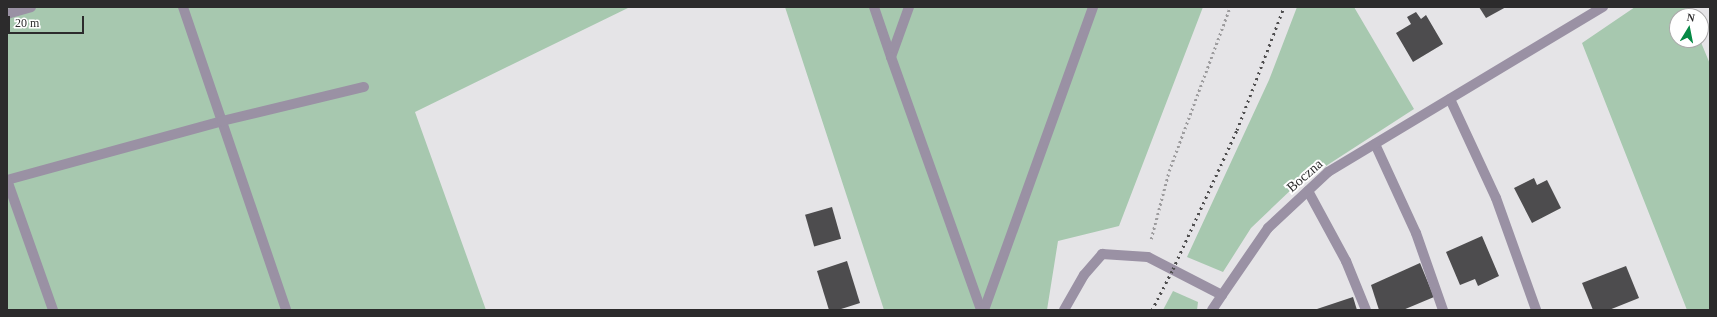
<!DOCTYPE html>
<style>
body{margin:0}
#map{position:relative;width:1717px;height:317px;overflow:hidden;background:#e5e4e7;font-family:"Times New Roman",serif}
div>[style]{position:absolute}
.green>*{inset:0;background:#a7c8af}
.building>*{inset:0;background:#4d4c4e;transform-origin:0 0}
.path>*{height:2.5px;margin-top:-1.25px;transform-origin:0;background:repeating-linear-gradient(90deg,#9d9c9e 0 2px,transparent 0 5px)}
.lane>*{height:10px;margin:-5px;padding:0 5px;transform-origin:5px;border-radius:5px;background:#9a91a4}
.street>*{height:10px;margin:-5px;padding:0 5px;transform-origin:5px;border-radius:5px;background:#9a91a4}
.rail>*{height:3px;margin-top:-1.5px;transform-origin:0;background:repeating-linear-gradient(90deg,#4f4e4f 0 2px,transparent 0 6px)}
span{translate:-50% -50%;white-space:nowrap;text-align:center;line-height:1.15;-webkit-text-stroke:4px #fff;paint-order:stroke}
.street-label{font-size:14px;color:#2c2b2c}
.frame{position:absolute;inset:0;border:8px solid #2c2b2c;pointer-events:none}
.north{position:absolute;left:1669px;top:8px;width:40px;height:40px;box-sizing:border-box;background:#fff;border:1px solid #abaaab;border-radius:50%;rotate:10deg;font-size:11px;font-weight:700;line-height:16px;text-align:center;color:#2c2b2c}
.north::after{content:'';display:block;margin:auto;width:14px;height:18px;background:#068945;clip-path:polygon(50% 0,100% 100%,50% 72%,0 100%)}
.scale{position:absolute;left:8px;top:16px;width:76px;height:18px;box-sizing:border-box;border:2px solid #2c2b2c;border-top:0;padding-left:5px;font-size:12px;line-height:14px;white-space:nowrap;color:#2c2b2c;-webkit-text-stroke:3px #fff;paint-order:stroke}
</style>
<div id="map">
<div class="green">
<i style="clip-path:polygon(7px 7px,630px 7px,415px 112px,486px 310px,7px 310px)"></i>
<i style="clip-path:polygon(785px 7px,1203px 7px,1119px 226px,1058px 241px,1047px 310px,884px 310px)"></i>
<i style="clip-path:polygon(1297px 7px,1354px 7px,1414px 109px,1295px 186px,1251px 228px,1223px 272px,1187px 257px,1269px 80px)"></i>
<i style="clip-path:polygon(1635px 7px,1687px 7px,1691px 16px,1677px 16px,1677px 40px,1700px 40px,1710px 64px,1710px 310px,1687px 310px,1582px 43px)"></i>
<i style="clip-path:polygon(1173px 291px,1198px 302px,1197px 310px,1163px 310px)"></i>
</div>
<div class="building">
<i style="clip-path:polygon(1479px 7px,1506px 7px,1486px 18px)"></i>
<i style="clip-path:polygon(1416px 12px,1421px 19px,1426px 15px,1443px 44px,1413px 62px,1396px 33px,1411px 24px,1407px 17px)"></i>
<i style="clip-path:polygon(1534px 178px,1537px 185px,1547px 180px,1561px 208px,1532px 223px,1514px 188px)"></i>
<i style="left:832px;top:207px;width:33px;height:28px;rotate:74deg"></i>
<i style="clip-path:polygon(1482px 236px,1499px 276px,1478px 286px,1475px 279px,1460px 285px,1446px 252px)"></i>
<i style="clip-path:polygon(847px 261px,860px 303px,838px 310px,829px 310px,817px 271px)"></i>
<i style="clip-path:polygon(1420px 263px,1434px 297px,1403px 310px,1379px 310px,1371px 285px)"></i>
<i style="clip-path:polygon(1626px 266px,1639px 298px,1609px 310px,1593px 310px,1582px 283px)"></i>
<i style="clip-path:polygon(1353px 297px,1357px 310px,1314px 310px)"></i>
</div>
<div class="path">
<i style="left:1151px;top:239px;width:70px;rotate:-75.2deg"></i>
<i style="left:1169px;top:171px;width:175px;rotate:-69.6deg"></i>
</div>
<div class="lane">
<i style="left:183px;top:7px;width:320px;rotate:71.2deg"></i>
<i style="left:874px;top:7px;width:53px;rotate:71.2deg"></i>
<i style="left:909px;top:7px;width:53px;rotate:109.8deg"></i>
<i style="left:891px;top:57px;width:269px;rotate:70.4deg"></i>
<i style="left:7px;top:14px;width:25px;rotate:-16deg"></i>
<i style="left:1375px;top:144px;width:98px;rotate:65.3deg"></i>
<i style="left:1416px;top:233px;width:82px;rotate:70.7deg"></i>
<i style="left:7px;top:180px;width:223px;rotate:-15.3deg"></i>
<i style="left:222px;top:121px;width:146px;rotate:-13.5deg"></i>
<i style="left:7px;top:180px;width:138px;rotate:70.5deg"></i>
<i style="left:1308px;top:191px;width:80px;rotate:61.5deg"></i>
<i style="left:1346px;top:261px;width:53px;rotate:67.8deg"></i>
<i style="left:984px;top:310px;width:322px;rotate:-70.2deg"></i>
</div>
<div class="street">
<i style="left:1450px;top:99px;width:109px;rotate:65.1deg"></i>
<i style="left:1496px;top:198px;width:119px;rotate:70.3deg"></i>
<i style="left:1064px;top:310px;width:40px;rotate:-60.3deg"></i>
<i style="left:1084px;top:275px;width:28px;rotate:-49deg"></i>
<i style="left:1102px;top:254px;width:46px;rotate:3.7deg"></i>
<i style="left:1148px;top:257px;width:83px;rotate:27.2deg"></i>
<i style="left:1222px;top:295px;width:81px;rotate:-55.5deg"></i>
<i style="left:1268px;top:228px;width:82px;rotate:-43deg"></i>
<i style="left:1328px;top:172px;width:321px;rotate:-31deg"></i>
<i style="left:1212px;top:310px;width:18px;rotate:-56deg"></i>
</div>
<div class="rail">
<i style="left:1152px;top:310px;width:46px;rotate:-62.9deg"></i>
<i style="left:1173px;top:269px;width:153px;rotate:-65.3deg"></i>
<i style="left:1237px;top:130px;width:132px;rotate:-69.1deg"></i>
</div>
<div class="street-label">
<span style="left:1305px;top:176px;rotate:-41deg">Boczna</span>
</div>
<div class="frame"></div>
<div class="north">N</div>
<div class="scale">20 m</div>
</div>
